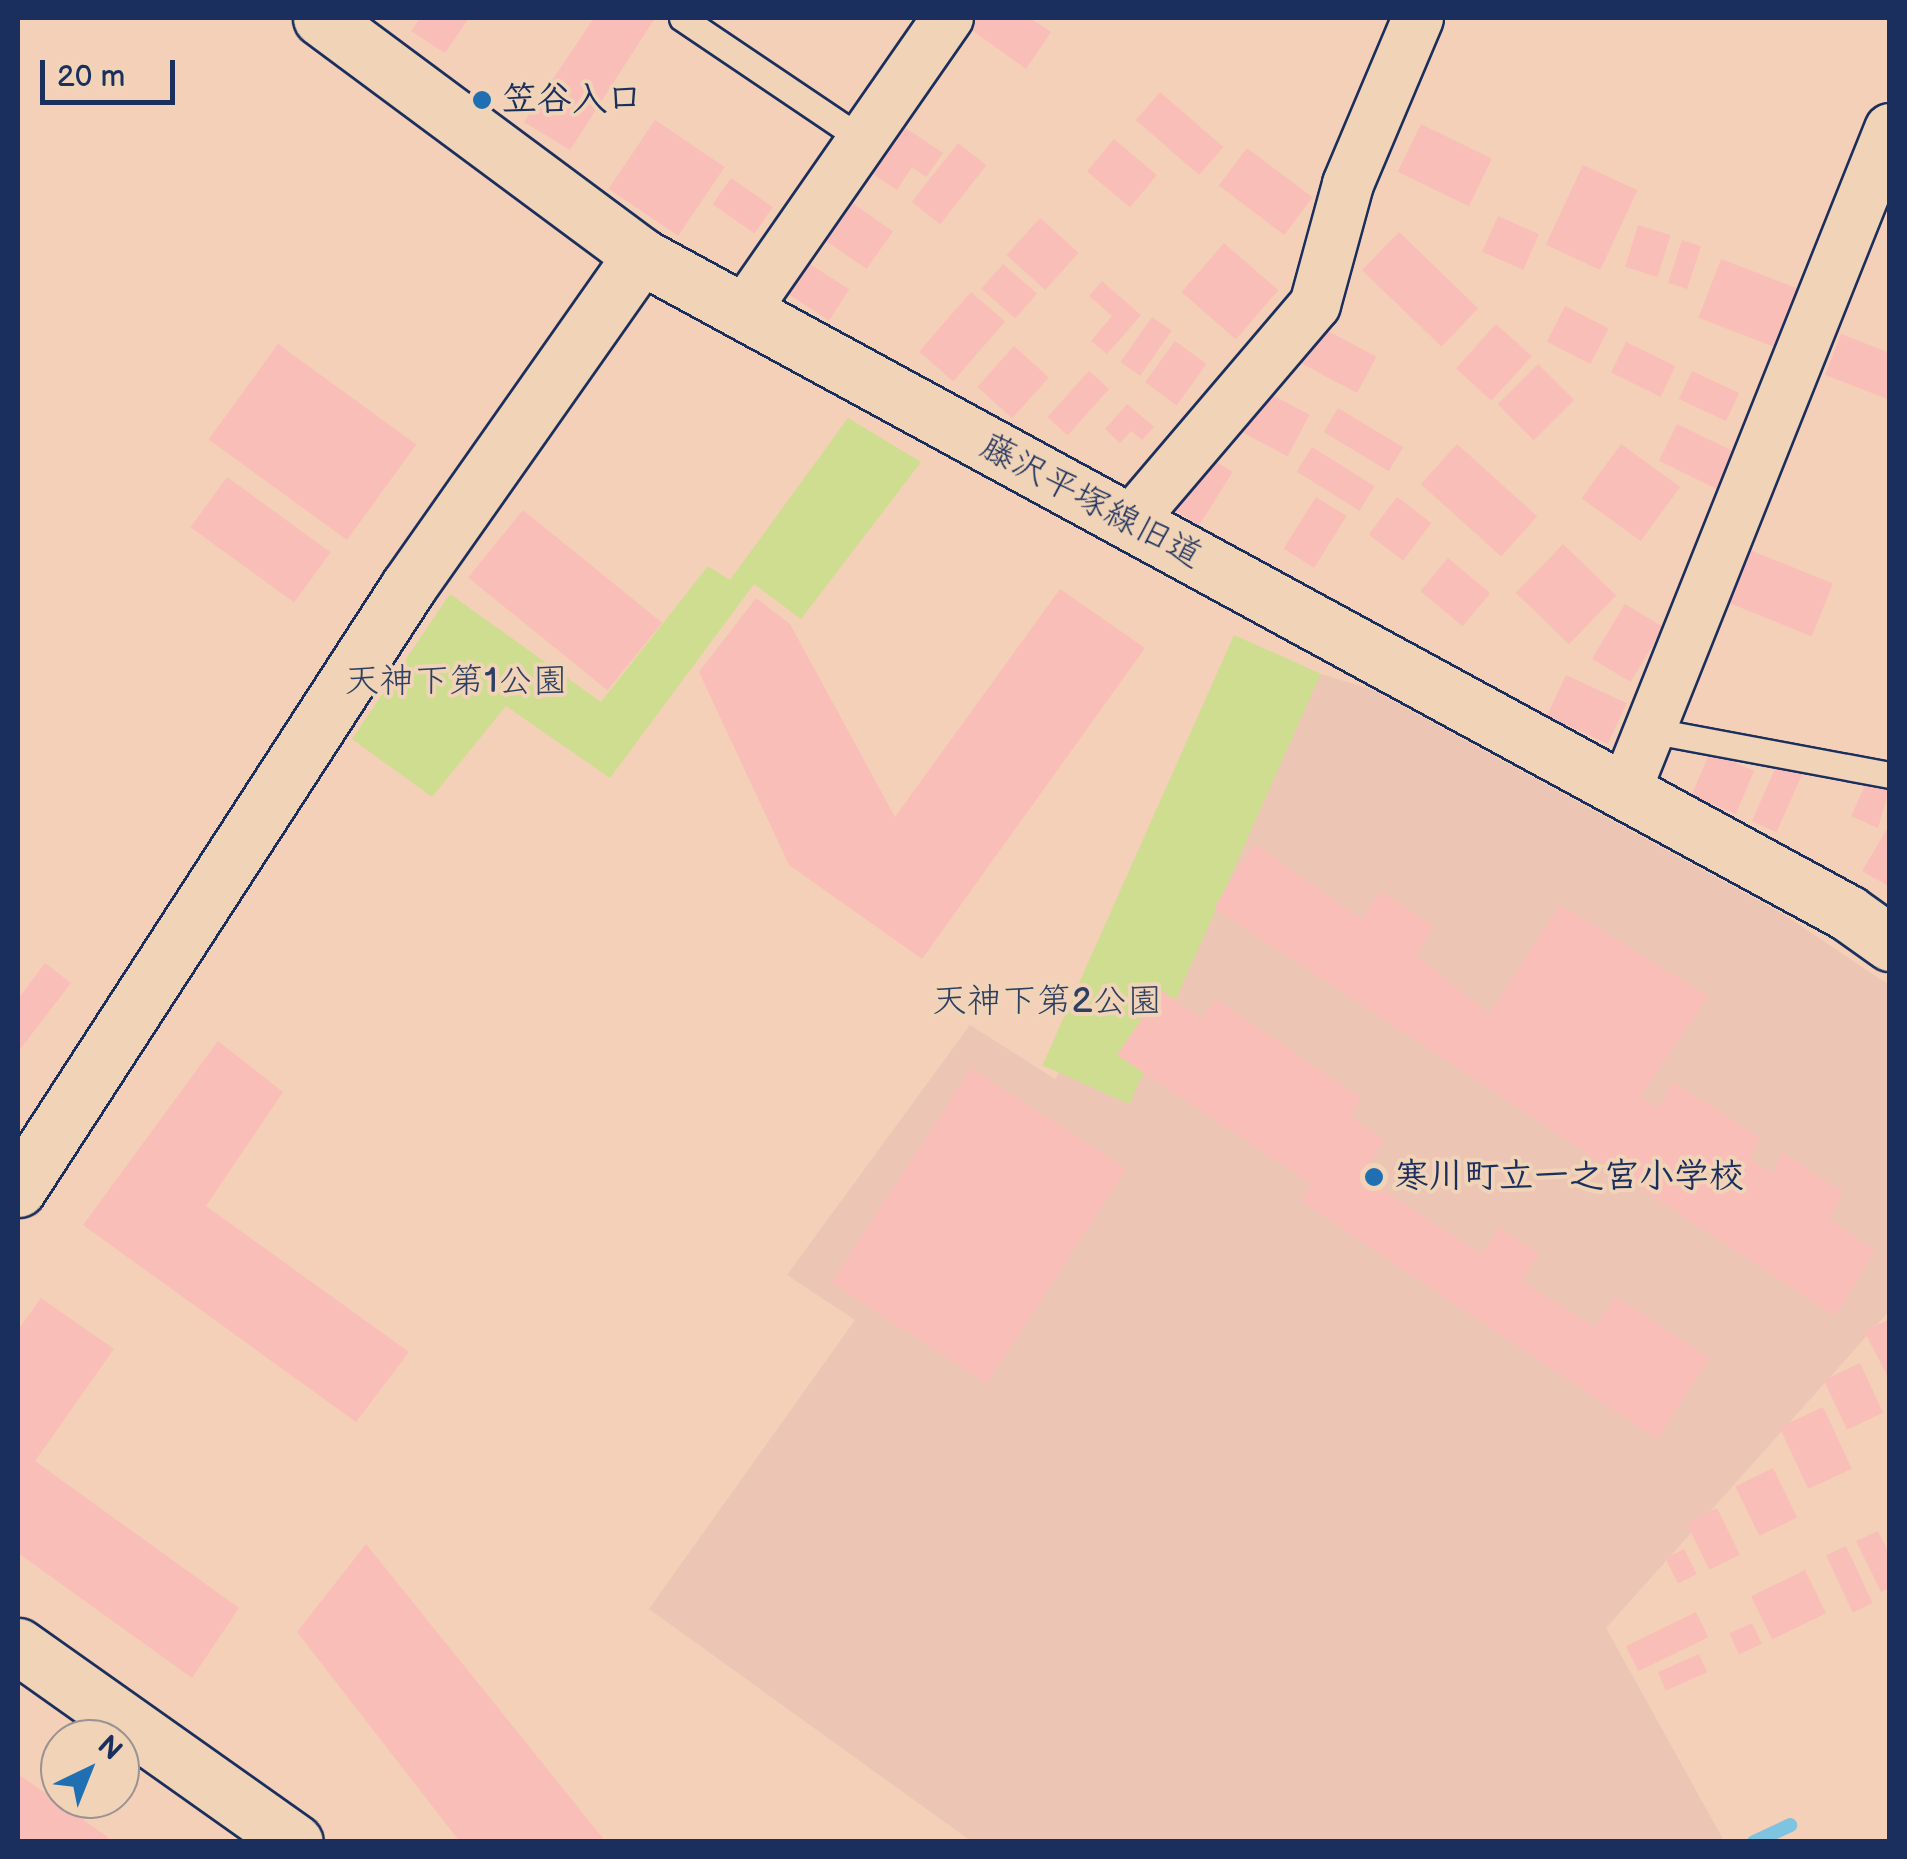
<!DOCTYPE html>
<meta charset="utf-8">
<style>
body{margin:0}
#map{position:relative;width:1907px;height:1859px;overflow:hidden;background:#f3d0b7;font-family:"Balsamiq Sans","Klee One",sans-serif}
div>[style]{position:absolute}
.built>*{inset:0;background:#ecc5b4}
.green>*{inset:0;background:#cfdd90;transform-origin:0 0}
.stream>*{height:14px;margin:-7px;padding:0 7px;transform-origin:7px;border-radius:7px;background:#7ec3df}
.building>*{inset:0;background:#fabeb9;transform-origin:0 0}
.roads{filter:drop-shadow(2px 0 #1b2f5e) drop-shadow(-2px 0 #1b2f5e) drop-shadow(0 2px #1b2f5e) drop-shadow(0 -2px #1b2f5e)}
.lane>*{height:25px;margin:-12.5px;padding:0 12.5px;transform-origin:12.5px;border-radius:12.5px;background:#f1d4b7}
.street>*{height:50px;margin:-25px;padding:0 25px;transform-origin:25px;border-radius:25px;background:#f1d4b7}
.secondary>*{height:55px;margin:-27.5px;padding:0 27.5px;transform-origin:27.5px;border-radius:27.5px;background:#f1d4b7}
.dots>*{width:28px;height:28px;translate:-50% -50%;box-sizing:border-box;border:5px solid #f1d4b7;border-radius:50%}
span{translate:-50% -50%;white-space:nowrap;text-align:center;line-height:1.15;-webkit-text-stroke:8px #f1d4b7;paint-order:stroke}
.poi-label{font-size:35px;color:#1b2f5e;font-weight:700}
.left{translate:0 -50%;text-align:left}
.street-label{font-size:35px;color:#1b2f5e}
.park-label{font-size:35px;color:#2d4063}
.frame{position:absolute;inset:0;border:20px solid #1b2f5e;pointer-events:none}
.north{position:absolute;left:40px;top:1719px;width:100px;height:100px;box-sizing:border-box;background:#f1d4b7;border:2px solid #9b9293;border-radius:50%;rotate:43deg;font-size:28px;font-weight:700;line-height:40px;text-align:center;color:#1b2f5e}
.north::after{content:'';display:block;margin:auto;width:35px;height:45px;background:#1f6fb2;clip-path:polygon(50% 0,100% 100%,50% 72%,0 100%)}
.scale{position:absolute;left:40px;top:60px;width:135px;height:45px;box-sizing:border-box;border:5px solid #1b2f5e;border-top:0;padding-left:12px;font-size:30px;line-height:35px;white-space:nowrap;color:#1b2f5e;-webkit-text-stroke:8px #f1d4b7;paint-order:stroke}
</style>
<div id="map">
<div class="built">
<i style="clip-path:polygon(1321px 674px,1373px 690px,1783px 914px,1889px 985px,1889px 1311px,1606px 1628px,1724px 1841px,971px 1841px,649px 1609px,855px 1320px,787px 1275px,970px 1025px,1055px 1079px)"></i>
</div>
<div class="green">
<i style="clip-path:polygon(848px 418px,921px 462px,801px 619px,754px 584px,610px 778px,506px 706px,432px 797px,352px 739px,450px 594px,601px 702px,708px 566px,730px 580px)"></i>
<i style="left:1234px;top:635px;width:95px;height:471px;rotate:24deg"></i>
</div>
<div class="stream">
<i style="left:1754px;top:1842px;width:40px;rotate:-25deg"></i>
</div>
<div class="building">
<i style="clip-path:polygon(420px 18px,469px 18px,445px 53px,411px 31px)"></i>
<i style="clip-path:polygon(594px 18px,655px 18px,570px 150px,524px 122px)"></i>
<i style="clip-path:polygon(972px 18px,1030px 18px,1051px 32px,1026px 69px,966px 26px)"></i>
<i style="left:1160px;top:92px;width:84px;height:37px;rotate:41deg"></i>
<i style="left:655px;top:120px;width:84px;height:83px;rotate:34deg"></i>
<i style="left:1421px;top:124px;width:79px;height:53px;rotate:26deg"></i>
<i style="clip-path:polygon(903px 126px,943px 153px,926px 177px,912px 167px,897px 190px,871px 173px)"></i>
<i style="left:1114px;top:139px;width:56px;height:42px;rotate:40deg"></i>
<i style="left:958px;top:143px;width:36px;height:75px;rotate:38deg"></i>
<i style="left:1247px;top:148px;width:82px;height:47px;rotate:37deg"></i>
<i style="left:1583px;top:165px;width:60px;height:88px;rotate:25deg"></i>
<i style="left:731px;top:178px;width:51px;height:32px;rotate:35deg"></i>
<i style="left:838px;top:193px;width:67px;height:46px;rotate:35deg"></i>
<i style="left:1498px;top:216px;width:45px;height:39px;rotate:24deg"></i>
<i style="left:1040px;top:218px;width:52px;height:50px;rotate:42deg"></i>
<i style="left:1638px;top:225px;width:34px;height:44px;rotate:17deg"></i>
<i style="left:1399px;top:232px;width:110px;height:53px;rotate:44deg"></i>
<i style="left:1682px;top:240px;width:20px;height:45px;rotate:18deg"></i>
<i style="left:1224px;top:243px;width:72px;height:65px;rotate:41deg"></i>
<i style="left:793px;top:253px;width:67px;height:37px;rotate:33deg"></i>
<i style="left:1721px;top:259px;width:85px;height:63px;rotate:21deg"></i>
<i style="left:1003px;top:264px;width:45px;height:33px;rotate:41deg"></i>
<i style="clip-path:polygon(1102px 281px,1141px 315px,1107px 354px,1091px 341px,1112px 316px,1089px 296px)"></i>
<i style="left:971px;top:292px;width:45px;height:79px;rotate:41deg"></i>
<i style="left:1565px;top:306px;width:49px;height:40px;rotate:27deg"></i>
<i style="left:1152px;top:317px;width:24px;height:55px;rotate:35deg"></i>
<i style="left:1311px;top:322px;width:74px;height:41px;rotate:28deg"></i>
<i style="left:1496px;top:324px;width:48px;height:60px;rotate:42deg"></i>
<i style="clip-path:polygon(1841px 334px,1890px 353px,1890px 400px,1825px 375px)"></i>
<i style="left:1175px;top:341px;width:39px;height:51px;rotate:36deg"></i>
<i style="left:1626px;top:342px;width:55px;height:34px;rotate:26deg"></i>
<i style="left:278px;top:344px;width:171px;height:118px;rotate:36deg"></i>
<i style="left:1014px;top:346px;width:47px;height:55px;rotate:42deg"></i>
<i style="left:1538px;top:364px;width:51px;height:57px;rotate:45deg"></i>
<i style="left:1089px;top:371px;width:27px;height:62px;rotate:42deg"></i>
<i style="left:1692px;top:371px;width:52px;height:31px;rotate:25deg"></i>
<i style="left:1261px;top:389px;width:55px;height:47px;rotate:28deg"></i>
<i style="clip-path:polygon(1127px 404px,1154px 427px,1142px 440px,1131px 431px,1120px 443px,1105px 429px)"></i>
<i style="left:1338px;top:408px;width:76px;height:28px;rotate:31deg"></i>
<i style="left:1677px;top:424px;width:67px;height:41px;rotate:26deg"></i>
<i style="left:1457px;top:444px;width:108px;height:54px;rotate:42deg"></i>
<i style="left:1621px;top:444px;width:73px;height:67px;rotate:36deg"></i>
<i style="left:1312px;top:447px;width:74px;height:29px;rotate:32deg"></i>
<i style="left:1202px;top:453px;width:36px;height:63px;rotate:32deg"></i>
<i style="left:227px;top:477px;width:128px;height:62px;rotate:36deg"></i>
<i style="left:1316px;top:497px;width:36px;height:61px;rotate:32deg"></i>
<i style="left:1397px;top:497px;width:43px;height:47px;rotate:37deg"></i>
<i style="left:523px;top:510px;width:179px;height:87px;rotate:39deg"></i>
<i style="left:1563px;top:544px;width:74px;height:68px;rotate:44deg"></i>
<i style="left:1745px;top:548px;width:95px;height:57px;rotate:22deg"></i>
<i style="left:1448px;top:558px;width:55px;height:43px;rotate:40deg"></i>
<i style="clip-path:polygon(1060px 589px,1145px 648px,922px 959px,789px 865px,699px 672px,756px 598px,790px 624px,895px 817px)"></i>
<i style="left:1625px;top:604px;width:45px;height:64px;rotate:31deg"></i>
<i style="left:1566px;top:675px;width:67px;height:45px;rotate:25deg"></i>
<i style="left:1710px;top:752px;width:48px;height:47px;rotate:23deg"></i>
<i style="left:1779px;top:760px;width:27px;height:67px;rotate:24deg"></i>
<i style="clip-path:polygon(1869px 777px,1890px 786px,1878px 828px,1851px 816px)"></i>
<i style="clip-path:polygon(1890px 824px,1890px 887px,1862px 871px)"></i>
<i style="clip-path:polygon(1255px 844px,1362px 920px,1380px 891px,1433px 926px,1416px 956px,1489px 1013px,1560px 905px,1708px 996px,1640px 1096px,1657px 1109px,1673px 1082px,1760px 1138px,1749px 1160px,1773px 1173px,1782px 1152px,1843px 1193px,1829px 1219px,1875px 1251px,1835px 1316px,1214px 908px)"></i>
<i style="clip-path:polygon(45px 963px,71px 983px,18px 1052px,18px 999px)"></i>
<i style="clip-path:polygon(1161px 990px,1201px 1019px,1215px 999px,1361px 1098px,1350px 1116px,1384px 1140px,1360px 1176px,1481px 1254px,1499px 1228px,1539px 1253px,1522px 1281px,1595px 1327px,1616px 1297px,1709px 1358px,1657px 1439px,1301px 1201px,1311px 1184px,1117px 1055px)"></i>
<i style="clip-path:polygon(218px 1041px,283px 1092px,206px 1206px,409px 1352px,356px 1422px,83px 1225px)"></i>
<i style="left:971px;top:1068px;width:185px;height:256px;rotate:33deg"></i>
<i style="clip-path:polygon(41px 1298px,114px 1349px,35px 1461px,239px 1608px,192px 1678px,18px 1553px,18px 1330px)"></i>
<i style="clip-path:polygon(1890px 1319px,1890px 1381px,1864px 1331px)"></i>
<i style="left:1860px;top:1363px;width:55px;height:40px;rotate:65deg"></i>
<i style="left:1823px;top:1407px;width:68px;height:48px;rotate:65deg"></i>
<i style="left:1773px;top:1468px;width:55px;height:42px;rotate:64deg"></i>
<i style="left:1717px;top:1508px;width:52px;height:34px;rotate:64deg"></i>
<i style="clip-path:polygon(1878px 1531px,1890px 1555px,1890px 1588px,1881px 1592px,1856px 1541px)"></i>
<i style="clip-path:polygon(366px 1544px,606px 1842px,460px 1842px,297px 1632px)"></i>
<i style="left:1846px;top:1546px;width:63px;height:22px;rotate:65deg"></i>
<i style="left:1684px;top:1549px;width:28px;height:21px;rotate:63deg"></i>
<i style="left:1805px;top:1570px;width:48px;height:60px;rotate:64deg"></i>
<i style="left:1696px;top:1612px;width:28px;height:78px;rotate:64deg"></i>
<i style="left:1752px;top:1623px;width:23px;height:25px;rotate:65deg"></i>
<i style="left:1699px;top:1654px;width:20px;height:45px;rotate:66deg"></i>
<i style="clip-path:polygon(18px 1774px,109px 1838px,106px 1842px,18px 1842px)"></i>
</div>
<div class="roads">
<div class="lane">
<i style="left:682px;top:18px;width:218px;rotate:34deg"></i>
<i style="left:1649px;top:730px;width:245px;rotate:10.6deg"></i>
</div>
<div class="street">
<i style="left:742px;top:314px;width:361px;rotate:-55.2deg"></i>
<i style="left:1130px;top:522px;width:285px;rotate:-49.6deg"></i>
<i style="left:1315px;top:305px;width:125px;rotate:-74.7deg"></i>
<i style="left:1348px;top:184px;width:180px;rotate:-67.1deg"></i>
<i style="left:1625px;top:792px;width:714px;rotate:-68.21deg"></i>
</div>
<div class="secondary">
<i style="left:321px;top:18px;width:399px;rotate:36.6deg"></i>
<i style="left:641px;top:256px;width:1374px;rotate:28.56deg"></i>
<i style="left:1848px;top:913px;width:52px;rotate:35.5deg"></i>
<i style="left:18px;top:1189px;width:717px;rotate:-57.06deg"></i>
<i style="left:408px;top:587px;width:405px;rotate:-54.9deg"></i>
<i style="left:18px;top:1646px;width:339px;rotate:35.3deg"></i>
</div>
</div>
<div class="dots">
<i style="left:482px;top:100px;background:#1f6fb2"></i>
<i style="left:1374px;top:1177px;background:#1f6fb2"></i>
</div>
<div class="poi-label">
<span class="left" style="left:502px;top:100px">笠谷入口</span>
<span class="left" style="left:1394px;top:1177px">寒川町立一之宮小学校</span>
</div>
<div class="street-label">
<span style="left:1091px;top:502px;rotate:28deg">藤沢平塚線旧道</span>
</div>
<div class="park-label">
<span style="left:456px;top:682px">天神下第1公園</span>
<span style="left:1047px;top:1002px">天神下第2公園</span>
</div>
<div class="frame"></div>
<div class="north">N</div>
<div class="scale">20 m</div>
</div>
